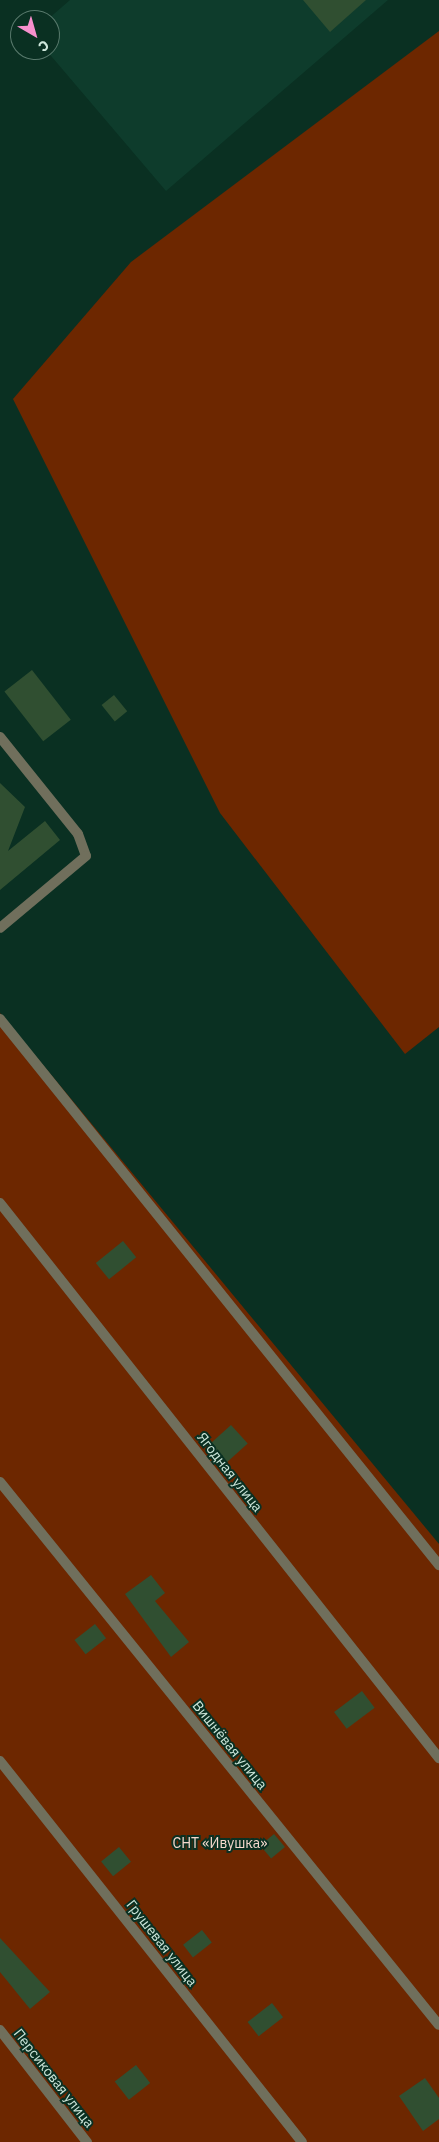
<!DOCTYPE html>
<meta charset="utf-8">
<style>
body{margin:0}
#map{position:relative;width:439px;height:2142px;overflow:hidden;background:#0a3022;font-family:"IBM Plex Sans",sans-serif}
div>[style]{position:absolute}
.built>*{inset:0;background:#0e3c2c}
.green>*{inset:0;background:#6d2700}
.building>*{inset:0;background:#304f31;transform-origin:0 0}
.lane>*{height:10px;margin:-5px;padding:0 5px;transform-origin:5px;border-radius:5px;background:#706f5c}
.street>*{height:10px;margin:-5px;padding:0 5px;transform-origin:5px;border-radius:5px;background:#706f5c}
span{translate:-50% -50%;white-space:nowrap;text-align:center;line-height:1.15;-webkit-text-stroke:4px #0a3022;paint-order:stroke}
.street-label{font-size:14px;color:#cee7db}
.park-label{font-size:14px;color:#f6d9cd}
.north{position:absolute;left:10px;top:10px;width:50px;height:50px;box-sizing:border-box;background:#0a3022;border:1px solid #58796c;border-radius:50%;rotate:142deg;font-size:14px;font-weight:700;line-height:20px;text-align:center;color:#cee7db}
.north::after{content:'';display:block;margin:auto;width:18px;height:22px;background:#f790cd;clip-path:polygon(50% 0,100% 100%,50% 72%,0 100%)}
</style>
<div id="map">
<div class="built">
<i style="clip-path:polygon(70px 0,388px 0,166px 191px,46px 50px,50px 50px,47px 20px)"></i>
</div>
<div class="green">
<i style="clip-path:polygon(439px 31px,439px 1027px,405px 1054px,220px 813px,13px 399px,131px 262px)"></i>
<i style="clip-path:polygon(0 1013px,439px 1544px,439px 2142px,0 2142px)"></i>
</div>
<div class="building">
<i style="clip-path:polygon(303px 0,366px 0,330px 32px)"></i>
<i style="left:32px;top:670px;width:63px;height:35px;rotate:52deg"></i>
<i style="left:114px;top:695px;width:21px;height:16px;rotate:51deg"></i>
<i style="clip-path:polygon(0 783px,25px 807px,8px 851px,45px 821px,60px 840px,0 890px)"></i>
<i style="left:123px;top:1241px;width:21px;height:35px;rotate:51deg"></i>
<i style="left:231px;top:1425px;width:25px;height:34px;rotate:48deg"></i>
<i style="clip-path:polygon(151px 1575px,165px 1593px,155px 1601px,189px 1642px,171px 1657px,125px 1594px)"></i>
<i style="left:95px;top:1624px;width:18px;height:26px;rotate:52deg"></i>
<i style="left:362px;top:1691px;width:21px;height:35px;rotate:53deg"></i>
<i style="left:274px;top:1834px;width:17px;height:18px;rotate:50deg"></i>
<i style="left:119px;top:1847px;width:19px;height:23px;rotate:51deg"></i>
<i style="left:202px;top:1930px;width:16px;height:24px;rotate:52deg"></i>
<i style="clip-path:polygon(0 1938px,50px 1992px,30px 2009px,0 1972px)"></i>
<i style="left:272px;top:2003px;width:18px;height:31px;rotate:52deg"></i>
<i style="left:136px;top:2065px;width:23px;height:27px;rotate:52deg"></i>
<i style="clip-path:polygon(425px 2078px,439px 2098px,439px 2119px,423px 2131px,399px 2096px)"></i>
</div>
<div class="lane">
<i style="left:0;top:737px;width:124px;rotate:51.2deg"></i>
<i style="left:78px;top:834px;width:23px;rotate:70deg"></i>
<i style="left:86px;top:856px;width:112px;rotate:140.1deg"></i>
</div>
<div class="street">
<i style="left:0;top:1019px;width:701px;rotate:51.2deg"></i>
<i style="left:0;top:1203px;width:708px;rotate:51.66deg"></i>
<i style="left:0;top:1482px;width:698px;rotate:51.05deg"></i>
<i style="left:0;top:1761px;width:486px;rotate:51.6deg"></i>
<i style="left:0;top:2030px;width:142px;rotate:52.2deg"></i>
</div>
<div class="street-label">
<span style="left:230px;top:1472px;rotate:52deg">Ягодная улица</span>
<span style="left:230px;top:1745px;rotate:51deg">Вишнёвая улица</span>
<span style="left:162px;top:1943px;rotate:52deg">Грушевая улица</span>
<span style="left:54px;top:2078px;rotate:52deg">Персиковая улица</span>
</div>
<div class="park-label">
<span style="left:220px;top:1843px">СНТ «Ивушка»</span>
</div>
<div class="north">С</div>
</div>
